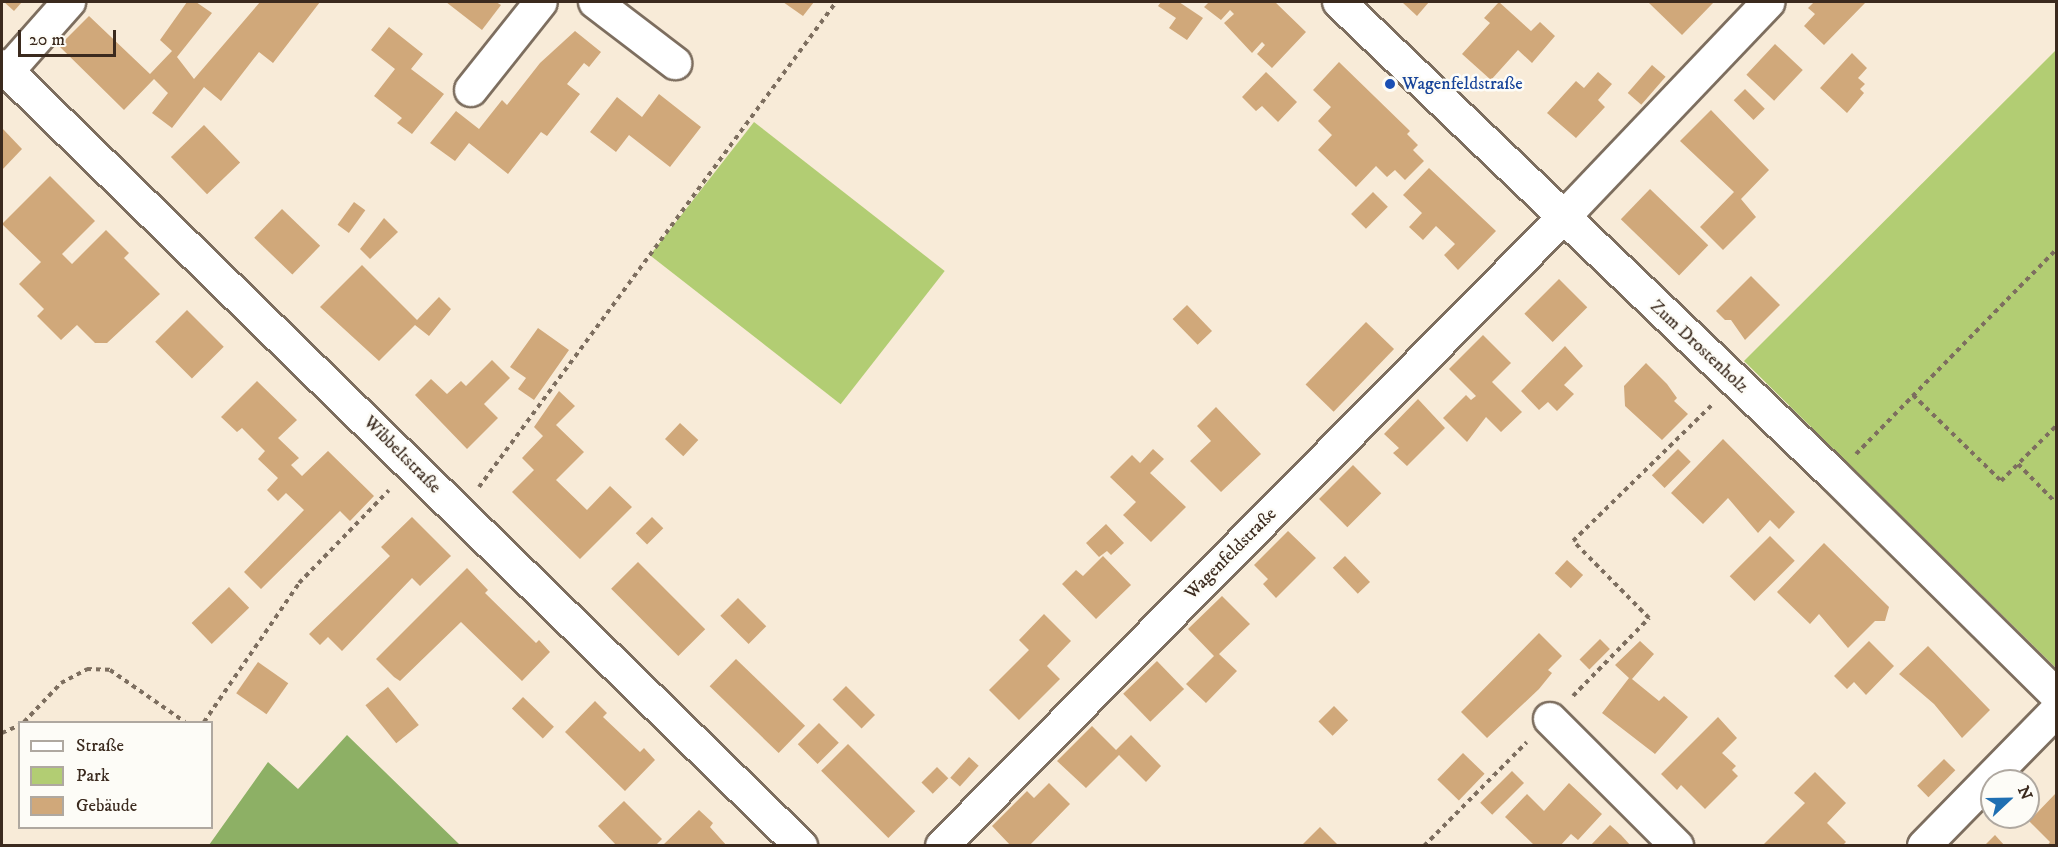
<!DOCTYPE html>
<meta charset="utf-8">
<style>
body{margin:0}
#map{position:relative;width:2058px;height:847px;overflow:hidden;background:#f8ebd8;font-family:"IM FELL DW Pica",serif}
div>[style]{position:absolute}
.green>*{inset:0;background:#b2cd73;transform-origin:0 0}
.forest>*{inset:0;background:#8db065}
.building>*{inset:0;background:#d0a87a;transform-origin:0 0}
.path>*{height:4px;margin-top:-2px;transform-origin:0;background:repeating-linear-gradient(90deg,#7d6e5f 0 4.5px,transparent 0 9px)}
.roads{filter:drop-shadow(2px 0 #7d6e5f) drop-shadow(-2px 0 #7d6e5f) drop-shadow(0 2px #7d6e5f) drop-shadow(0 -2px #7d6e5f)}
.street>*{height:32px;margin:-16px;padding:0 16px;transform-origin:16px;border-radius:16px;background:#fff}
.dots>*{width:16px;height:16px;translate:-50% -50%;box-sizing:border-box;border:3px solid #fdfcf7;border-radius:50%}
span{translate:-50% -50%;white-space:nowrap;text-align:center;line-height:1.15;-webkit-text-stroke:5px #fdfcf7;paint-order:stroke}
.transit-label{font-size:18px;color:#164399}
.left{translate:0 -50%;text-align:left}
.street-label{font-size:18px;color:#3b2a1e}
.frame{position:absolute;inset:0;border:3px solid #3b2a1e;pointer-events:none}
.legend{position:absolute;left:18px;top:721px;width:195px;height:108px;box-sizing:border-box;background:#fdfcf7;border:2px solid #afa8a0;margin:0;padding:8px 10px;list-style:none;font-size:18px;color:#3b2a1e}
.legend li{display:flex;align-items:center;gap:12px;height:30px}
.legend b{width:30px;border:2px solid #afa8a0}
.north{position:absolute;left:1980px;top:769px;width:60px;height:60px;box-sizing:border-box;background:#fdfcf7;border:2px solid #afa8a0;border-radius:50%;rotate:68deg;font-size:16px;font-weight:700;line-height:24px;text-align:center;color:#3b2a1e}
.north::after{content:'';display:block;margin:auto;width:21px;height:27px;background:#1f6fb2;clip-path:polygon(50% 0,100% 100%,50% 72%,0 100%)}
.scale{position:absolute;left:18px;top:30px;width:98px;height:27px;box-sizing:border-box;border:3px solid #3b2a1e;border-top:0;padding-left:8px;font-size:18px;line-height:21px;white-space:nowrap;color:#3b2a1e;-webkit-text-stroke:4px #fdfcf7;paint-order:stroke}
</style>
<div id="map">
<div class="green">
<i style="clip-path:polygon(2056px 50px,2056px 668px,1744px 361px)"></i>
<i style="left:754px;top:122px;width:242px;height:169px;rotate:38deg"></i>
</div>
<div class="forest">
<i style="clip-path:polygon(347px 735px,460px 845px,209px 845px,268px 762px,298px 789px)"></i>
</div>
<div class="building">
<i style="clip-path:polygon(4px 2px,22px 2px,14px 11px)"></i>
<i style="clip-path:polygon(187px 2px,196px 2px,212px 13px,177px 57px,194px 79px,260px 2px,320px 2px,273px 63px,259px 52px,221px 101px,204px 87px,172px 128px,152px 113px,168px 93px,154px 79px,124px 110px,59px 46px,89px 16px,150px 74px,172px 51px,160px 40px)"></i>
<i style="clip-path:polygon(446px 2px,496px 2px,501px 5px,482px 30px)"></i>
<i style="clip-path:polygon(783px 2px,814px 2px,803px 16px)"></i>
<i style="clip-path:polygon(1161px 2px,1179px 2px,1203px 18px,1187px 40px,1169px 28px,1176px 18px,1158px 6px)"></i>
<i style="clip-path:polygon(1209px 2px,1275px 2px,1306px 32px,1272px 68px,1257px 54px,1265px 45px,1262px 42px,1252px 53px,1224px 23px,1234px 14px,1230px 10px,1221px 20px,1204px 7px)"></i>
<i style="clip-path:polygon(1402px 2px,1429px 2px,1417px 16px)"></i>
<i style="clip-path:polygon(1499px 2px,1531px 31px,1540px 22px,1555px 36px,1532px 63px,1518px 50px,1491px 80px,1462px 54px,1490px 23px,1484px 18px)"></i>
<i style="clip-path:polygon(1648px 2px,1714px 2px,1682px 35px)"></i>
<i style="clip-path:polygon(1814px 2px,1864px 2px,1865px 3px,1824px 45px,1804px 26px,1815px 14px,1808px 8px)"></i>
<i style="clip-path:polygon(389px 27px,423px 54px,411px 69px,444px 94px,412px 134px,397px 123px,402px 118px,374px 96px,395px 69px,371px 50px)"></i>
<i style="clip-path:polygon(575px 31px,601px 52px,589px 67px,584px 63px,567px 84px,580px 94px,547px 136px,541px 132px,508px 174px,469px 143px,455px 161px,430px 143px,456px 111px,479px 129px,502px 100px,507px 105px,540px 63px)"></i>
<i style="left:1775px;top:44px;width:38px;height:42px;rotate:43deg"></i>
<i style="clip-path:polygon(1852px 53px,1867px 68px,1858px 78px,1865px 84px,1860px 89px,1864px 93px,1847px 113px,1820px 88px)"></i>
<i style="clip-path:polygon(1339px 62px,1410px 131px,1407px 134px,1418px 145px,1413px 150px,1424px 161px,1405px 180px,1395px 170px,1387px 177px,1376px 166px,1356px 187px,1318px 150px,1332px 135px,1318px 121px,1331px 107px,1313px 90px)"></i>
<i style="left:1652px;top:65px;width:18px;height:37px;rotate:41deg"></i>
<i style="clip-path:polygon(1266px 72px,1297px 102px,1278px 122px,1262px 106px,1256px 111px,1242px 97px)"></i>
<i style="clip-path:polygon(1598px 72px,1612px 84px,1598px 100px,1605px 107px,1576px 138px,1547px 113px,1576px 81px,1584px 88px)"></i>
<i style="left:1745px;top:89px;width:28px;height:16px;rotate:45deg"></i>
<i style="clip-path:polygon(659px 94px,701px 127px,670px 167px,629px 135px,616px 152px,590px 132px,617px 97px,642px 117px)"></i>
<i style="clip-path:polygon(1711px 110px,1769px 170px,1741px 199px,1756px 217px,1723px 250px,1700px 227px,1734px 192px,1680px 141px)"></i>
<i style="left:204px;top:125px;width:52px;height:46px;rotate:46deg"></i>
<i style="clip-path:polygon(2px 128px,22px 149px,2px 170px)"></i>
<i style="clip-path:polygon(1429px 168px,1496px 231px,1458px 270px,1444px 255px,1455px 244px,1436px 226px,1423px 240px,1409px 227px,1422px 213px,1403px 195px)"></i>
<i style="clip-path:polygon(50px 176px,95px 221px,62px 254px,72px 264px,106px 230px,129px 253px,124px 258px,160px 294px,107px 343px,95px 343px,77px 325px,61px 340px,37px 316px,44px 309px,19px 284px,41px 262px,2px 224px)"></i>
<i style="left:1650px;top:189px;width:81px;height:42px;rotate:44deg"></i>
<i style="left:1373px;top:192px;width:21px;height:31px;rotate:45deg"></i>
<i style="left:354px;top:202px;width:14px;height:28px;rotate:36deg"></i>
<i style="left:282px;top:209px;width:53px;height:40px;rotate:44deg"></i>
<i style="clip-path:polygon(384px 218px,398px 232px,370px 259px,360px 249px)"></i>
<i style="clip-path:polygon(362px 265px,417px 320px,439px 297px,451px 309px,429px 336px,415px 325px,379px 361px,320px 307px)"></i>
<i style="clip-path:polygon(1751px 276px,1780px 305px,1745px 340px,1731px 320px,1725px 320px,1716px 311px)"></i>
<i style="left:1559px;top:279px;width:40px;height:49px;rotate:45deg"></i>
<i style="left:1187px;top:305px;width:36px;height:20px;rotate:46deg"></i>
<i style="left:187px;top:310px;width:52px;height:45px;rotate:45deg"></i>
<i style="left:1366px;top:322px;width:39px;height:87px;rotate:44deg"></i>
<i style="clip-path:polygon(538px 328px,569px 350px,534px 400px,518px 389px,526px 378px,510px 367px)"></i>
<i style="clip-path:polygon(1483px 335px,1511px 363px,1492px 382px,1522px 412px,1501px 432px,1486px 417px,1467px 442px,1443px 418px,1466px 395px,1471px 400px,1476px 396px,1449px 369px)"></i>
<i style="clip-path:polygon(1565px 346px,1583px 366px,1564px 385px,1574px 394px,1557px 411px,1548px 402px,1539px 410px,1521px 391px)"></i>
<i style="clip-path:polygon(492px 360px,510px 378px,484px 404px,498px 418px,467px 449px,415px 395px,431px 379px,447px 394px,461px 381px,466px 386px)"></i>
<i style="clip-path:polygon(1646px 363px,1667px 384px,1677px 398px,1674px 401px,1688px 414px,1662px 440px,1625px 406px,1624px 386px)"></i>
<i style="clip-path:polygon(257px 381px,297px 420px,278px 438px,299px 458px,291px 465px,302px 476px,328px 451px,374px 496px,350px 521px,340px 511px,261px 589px,244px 572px,304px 510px,286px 493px,278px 501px,267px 490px,278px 478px,258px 459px,265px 451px,242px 428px,237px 432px,221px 417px)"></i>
<i style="clip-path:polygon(559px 391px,575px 406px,556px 425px,584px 452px,556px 480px,587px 510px,610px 486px,632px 507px,580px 559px,512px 492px,534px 470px,522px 458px,543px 436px,534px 427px)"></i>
<i style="clip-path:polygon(1418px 399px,1445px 428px,1407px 466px,1393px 453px,1399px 448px,1384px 434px)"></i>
<i style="clip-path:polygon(1216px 407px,1261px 454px,1221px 492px,1190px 461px,1211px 441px,1197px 426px)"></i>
<i style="left:680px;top:423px;width:25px;height:22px;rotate:43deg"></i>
<i style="clip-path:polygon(1723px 439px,1795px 512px,1779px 529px,1770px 520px,1758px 533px,1728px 498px,1703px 524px,1671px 493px)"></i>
<i style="clip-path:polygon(1153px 449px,1164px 459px,1150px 473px,1186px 507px,1151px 542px,1123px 515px,1136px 502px,1110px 477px,1132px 455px,1140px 463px)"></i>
<i style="left:1678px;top:449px;width:18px;height:37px;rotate:45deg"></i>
<i style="left:1353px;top:465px;width:40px;height:48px;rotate:45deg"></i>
<i style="clip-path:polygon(412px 517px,451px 556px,420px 586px,412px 578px,342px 651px,328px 637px,320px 645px,309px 634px,390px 556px,381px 547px)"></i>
<i style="left:652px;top:517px;width:16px;height:23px;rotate:45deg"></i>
<i style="clip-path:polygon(1106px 524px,1124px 543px,1111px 555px,1107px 551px,1099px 557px,1086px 543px)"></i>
<i style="clip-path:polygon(1288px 531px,1316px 558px,1276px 598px,1263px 584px,1268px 579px,1254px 565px)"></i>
<i style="left:1770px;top:536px;width:35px;height:57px;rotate:45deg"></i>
<i style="clip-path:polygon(1824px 543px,1889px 607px,1885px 621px,1875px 621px,1848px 648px,1819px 614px,1810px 624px,1777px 592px)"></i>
<i style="clip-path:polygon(1103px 556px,1131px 585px,1096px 619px,1062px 584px,1076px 570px,1083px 576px)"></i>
<i style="left:1345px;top:556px;width:36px;height:17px;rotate:46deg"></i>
<i style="left:1567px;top:560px;width:22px;height:18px;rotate:43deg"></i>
<i style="left:638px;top:562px;width:95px;height:38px;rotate:45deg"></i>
<i style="clip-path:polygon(467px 568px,488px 590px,485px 593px,536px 643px,539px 640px,550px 652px,522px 681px,461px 622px,400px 681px,394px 677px,376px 659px)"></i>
<i style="left:229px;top:587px;width:29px;height:52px;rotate:46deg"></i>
<i style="clip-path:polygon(1222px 596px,1250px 624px,1219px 654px,1237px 671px,1206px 703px,1186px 684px,1214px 656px,1188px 629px)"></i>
<i style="left:738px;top:598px;width:40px;height:25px;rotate:45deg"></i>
<i style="clip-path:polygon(1044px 614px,1071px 641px,1047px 666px,1060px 679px,1019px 720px,989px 690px,1029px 650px,1019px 640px)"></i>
<i style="clip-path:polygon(1539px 633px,1562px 656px,1548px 670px,1552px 673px,1539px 689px,1487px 738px,1461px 712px)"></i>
<i style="left:1600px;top:639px;width:14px;height:29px;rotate:45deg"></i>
<i style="clip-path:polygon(1640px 641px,1654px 654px,1632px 679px,1659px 701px,1664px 696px,1688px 717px,1655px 754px,1602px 713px,1629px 678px,1615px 665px)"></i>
<i style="clip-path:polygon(1869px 641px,1894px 666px,1866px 695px,1854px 682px,1847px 689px,1834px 676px)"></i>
<i style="clip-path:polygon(1928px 646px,1990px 710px,1962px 738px,1934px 704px,1899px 674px)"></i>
<i style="left:736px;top:659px;width:96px;height:38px;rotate:44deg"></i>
<i style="left:1157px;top:661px;width:39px;height:47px;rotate:46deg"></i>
<i style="left:258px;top:662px;width:37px;height:38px;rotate:35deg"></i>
<i style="left:846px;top:686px;width:41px;height:19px;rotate:45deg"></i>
<i style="left:388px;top:687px;width:49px;height:29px;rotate:51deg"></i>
<i style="left:523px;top:697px;width:43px;height:16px;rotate:44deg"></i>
<i style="clip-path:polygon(595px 701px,607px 713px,603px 717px,640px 752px,644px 748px,655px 760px,625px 791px,565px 732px)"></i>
<i style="left:1334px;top:706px;width:20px;height:22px;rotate:45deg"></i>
<i style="clip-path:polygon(1718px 717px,1737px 738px,1722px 753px,1736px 766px,1732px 770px,1738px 776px,1705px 809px,1681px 785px,1677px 790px,1661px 774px)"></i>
<i style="left:819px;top:723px;width:28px;height:30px;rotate:45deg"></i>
<i style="clip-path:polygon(1092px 726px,1116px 750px,1131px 735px,1161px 766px,1146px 782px,1119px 755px,1086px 788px,1057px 761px)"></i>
<i style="left:848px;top:744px;width:95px;height:38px;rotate:45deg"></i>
<i style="left:1463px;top:753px;width:30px;height:37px;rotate:44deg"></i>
<i style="left:969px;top:757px;width:13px;height:28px;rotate:42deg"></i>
<i style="left:1944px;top:759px;width:16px;height:38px;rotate:45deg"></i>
<i style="left:937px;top:767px;width:16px;height:22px;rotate:45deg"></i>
<i style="left:1512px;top:771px;width:17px;height:45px;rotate:45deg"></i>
<i style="clip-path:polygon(1815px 772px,1846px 803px,1827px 823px,1846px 842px,1842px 846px,1762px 846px,1805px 803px,1794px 793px)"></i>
<i style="clip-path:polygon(1049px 783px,1070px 804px,1029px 846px,1011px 846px,992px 826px,1027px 791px,1034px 798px)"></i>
<i style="clip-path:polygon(1569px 783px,1602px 814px,1578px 840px,1571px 834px,1560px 846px,1535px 846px,1505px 817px,1527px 794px,1544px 811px)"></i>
<i style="clip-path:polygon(2056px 793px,2056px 846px,2047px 846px,2050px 842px,2029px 821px)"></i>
<i style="clip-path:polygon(624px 801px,662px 839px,655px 846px,617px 846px,598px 826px)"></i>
<i style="clip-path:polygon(699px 810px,713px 823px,710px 827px,727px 846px,662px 846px)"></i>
<i style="clip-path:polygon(1610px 825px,1621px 835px,1631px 846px,1590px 846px)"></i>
<i style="clip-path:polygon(1320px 827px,1339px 846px,1301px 846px)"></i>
<i style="clip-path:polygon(1995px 835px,2005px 846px,1984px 846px)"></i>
</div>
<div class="path">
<i style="left:1913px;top:395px;width:123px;rotate:44.3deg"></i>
<i style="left:2001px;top:481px;width:78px;rotate:-45deg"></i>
<i style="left:1856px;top:454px;width:286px;rotate:-45.6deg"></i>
<i style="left:2018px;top:464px;width:54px;rotate:45.7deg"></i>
<i style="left:479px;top:487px;width:602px;rotate:-53.64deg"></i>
<i style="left:1573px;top:696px;width:109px;rotate:-45.7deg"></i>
<i style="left:1649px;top:618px;width:108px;rotate:-134.6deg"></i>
<i style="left:1573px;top:541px;width:197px;rotate:-44.4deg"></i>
<i style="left:24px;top:722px;width:54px;rotate:-46.5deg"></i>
<i style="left:61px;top:683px;width:30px;rotate:-28deg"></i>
<i style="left:87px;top:669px;width:23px;rotate:2deg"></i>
<i style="left:110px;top:670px;width:91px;rotate:34.7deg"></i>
<i style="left:204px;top:722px;width:168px;rotate:-55.6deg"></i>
<i style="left:299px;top:583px;width:129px;rotate:-45.9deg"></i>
<i style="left:2px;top:733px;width:20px;rotate:-24deg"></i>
<i style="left:1424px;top:846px;width:146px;rotate:-45.3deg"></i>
</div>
<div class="roads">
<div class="street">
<i style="left:595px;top:2px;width:101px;rotate:37.3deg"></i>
<i style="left:1339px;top:2px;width:685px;rotate:43.7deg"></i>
<i style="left:1834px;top:475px;width:313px;rotate:44.7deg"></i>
<i style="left:2px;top:66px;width:1117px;rotate:44.31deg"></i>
<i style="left:7px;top:72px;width:94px;rotate:-48.5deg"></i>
<i style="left:471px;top:90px;width:112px;rotate:-51.5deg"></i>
<i style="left:1550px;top:719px;width:180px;rotate:45deg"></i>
<i style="left:942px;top:846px;width:883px;rotate:-45.32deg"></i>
<i style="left:1563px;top:218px;width:298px;rotate:-46.4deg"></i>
<i style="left:1924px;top:846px;width:189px;rotate:-45.6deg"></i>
</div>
</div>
<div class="dots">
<i style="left:1390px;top:84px;background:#1a4fb4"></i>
</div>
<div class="transit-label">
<span class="left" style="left:1402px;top:84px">Wagenfeldstraße</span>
</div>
<div class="street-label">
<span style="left:1699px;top:347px;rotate:43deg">Zum Drostenholz</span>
<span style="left:402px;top:455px;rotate:45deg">Wibbeltstraße</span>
<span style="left:1231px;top:554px;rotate:-45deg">Wagenfeldstraße</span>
</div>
<div class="frame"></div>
<ul class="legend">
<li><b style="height:8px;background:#fff"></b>Straße</li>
<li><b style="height:16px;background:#b2cd73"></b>Park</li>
<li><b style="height:16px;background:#d0a87a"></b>Gebäude</li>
</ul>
<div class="north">N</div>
<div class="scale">20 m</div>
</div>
